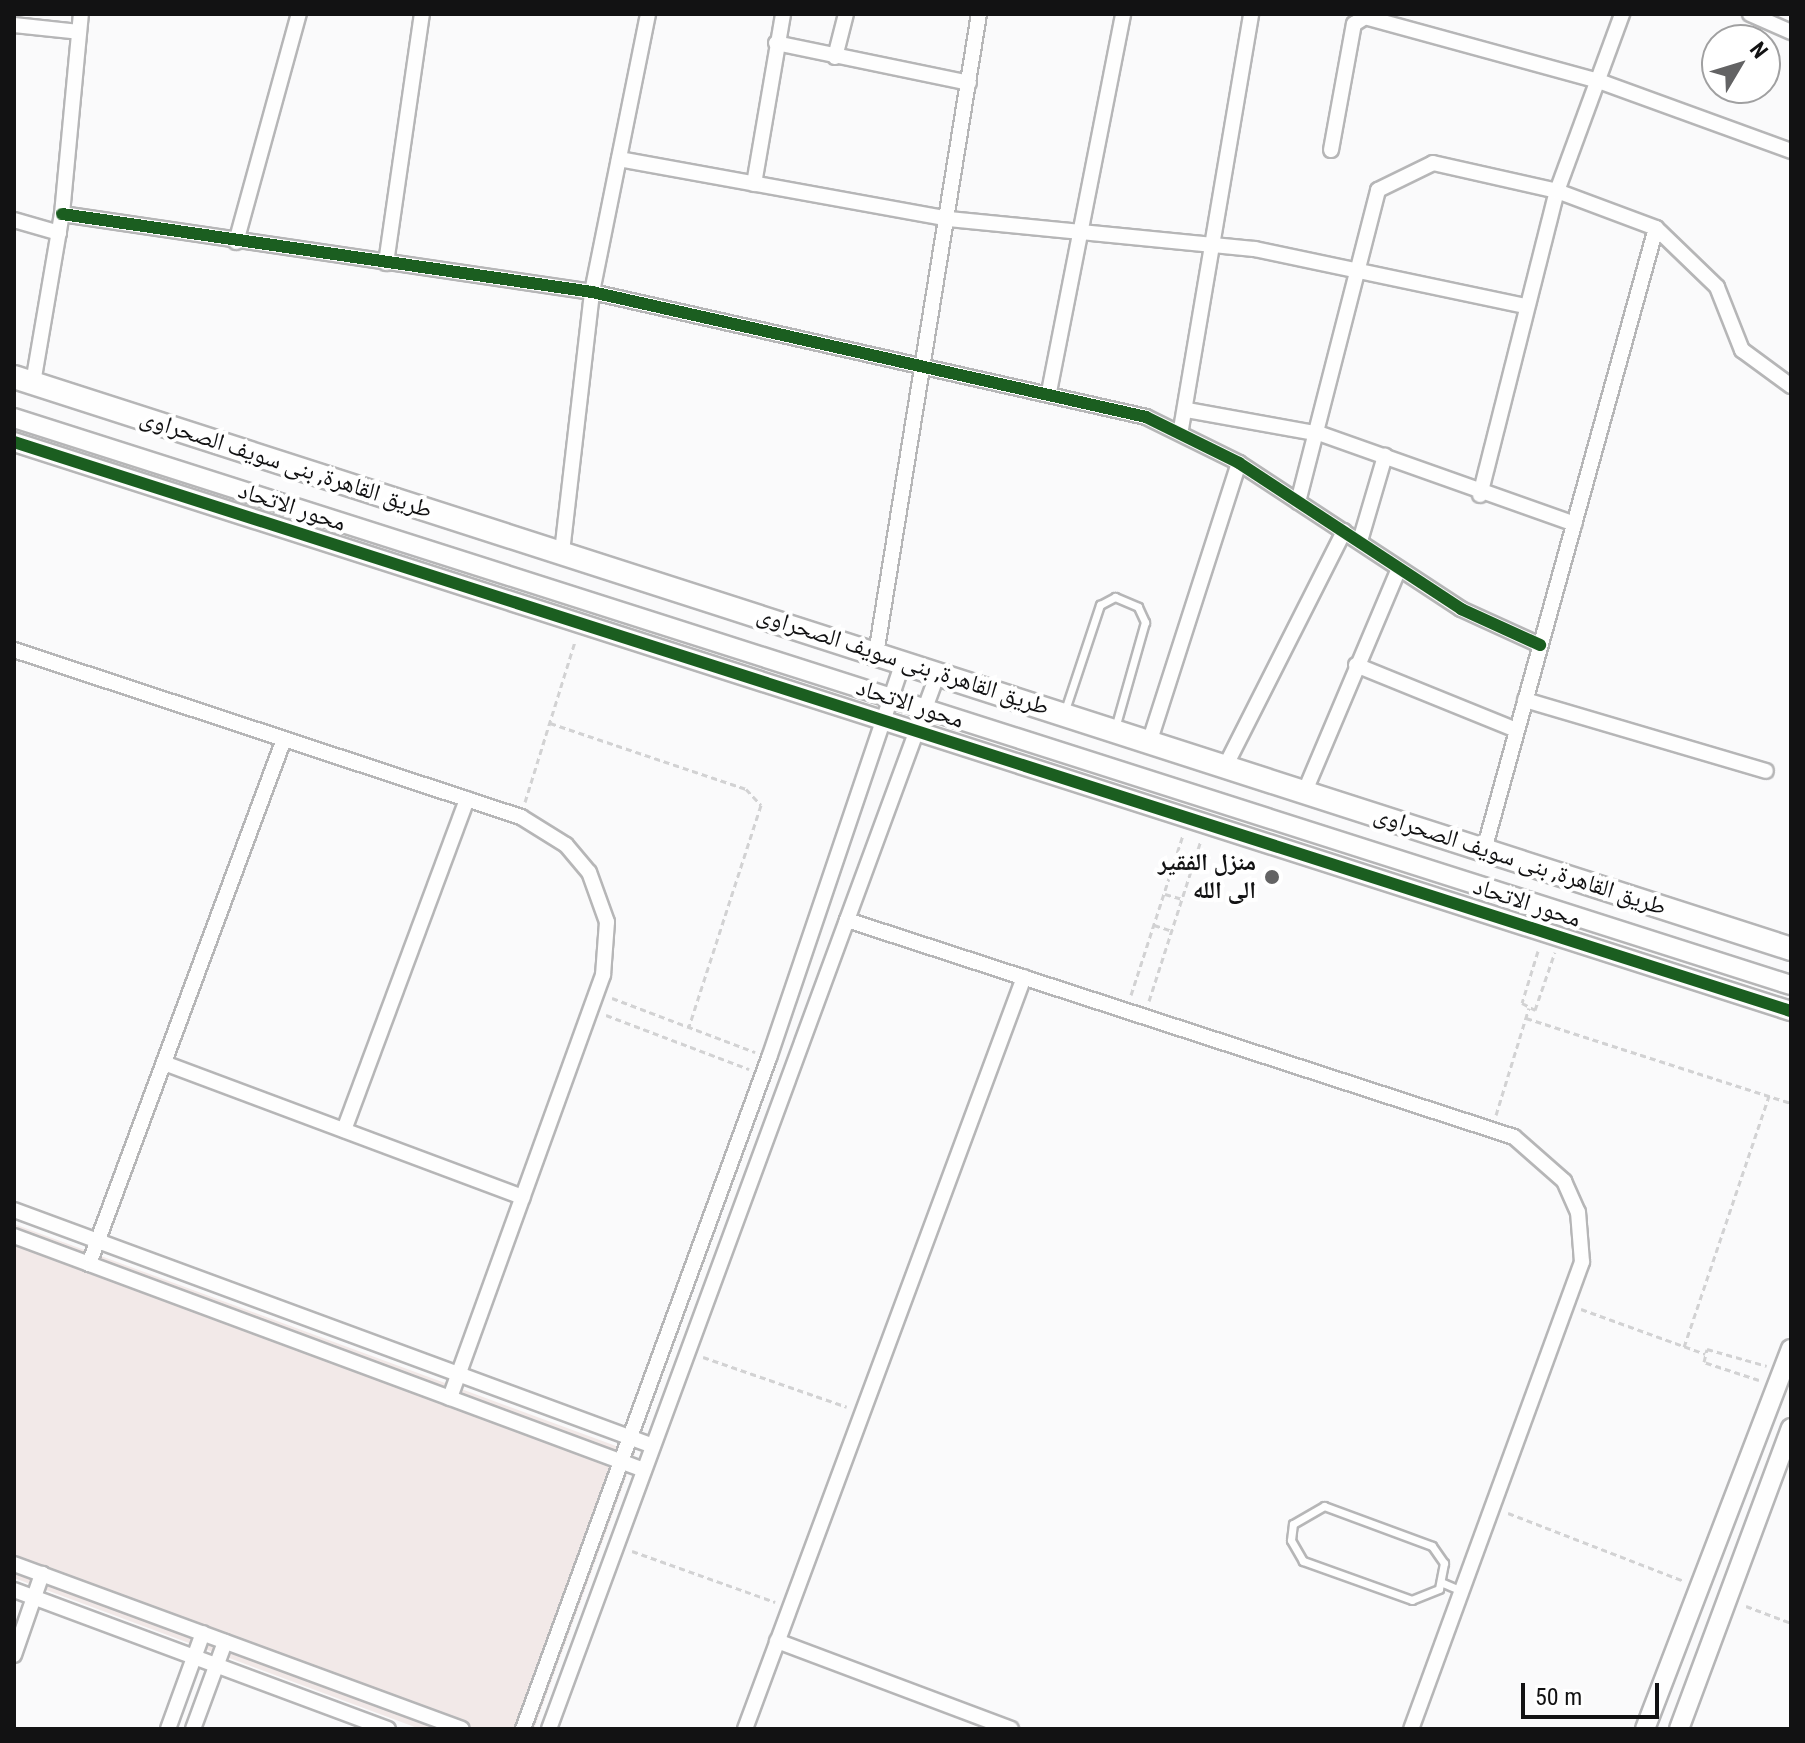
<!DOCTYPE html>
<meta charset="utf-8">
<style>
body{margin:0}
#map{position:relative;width:1805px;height:1743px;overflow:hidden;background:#fafafb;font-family:"Roboto Condensed","Noto Naskh Arabic",sans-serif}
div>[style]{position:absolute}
.commercial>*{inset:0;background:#f2e9e8}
.path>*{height:3px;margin-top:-1.5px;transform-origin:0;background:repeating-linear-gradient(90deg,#d2d2d3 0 6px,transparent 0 10px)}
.roads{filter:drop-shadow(2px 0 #b6b6b7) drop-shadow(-2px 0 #b6b6b7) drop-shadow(0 2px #b6b6b7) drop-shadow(0 -2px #b6b6b7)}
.service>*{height:7px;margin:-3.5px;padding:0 3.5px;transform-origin:3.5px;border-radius:3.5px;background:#fefefe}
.minor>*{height:14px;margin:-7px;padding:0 7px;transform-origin:7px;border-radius:7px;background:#fefefe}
.tertiary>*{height:18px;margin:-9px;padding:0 9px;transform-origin:9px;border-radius:9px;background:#fefefe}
.primary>*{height:22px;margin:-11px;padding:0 11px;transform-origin:11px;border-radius:11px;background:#fefefe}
.cycleway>*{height:12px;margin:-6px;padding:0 6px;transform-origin:6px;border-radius:6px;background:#1b5e20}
.dots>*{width:22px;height:22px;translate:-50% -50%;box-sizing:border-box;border:4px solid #fff;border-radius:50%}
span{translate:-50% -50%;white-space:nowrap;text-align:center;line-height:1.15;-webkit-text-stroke:8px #fff;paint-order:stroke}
.street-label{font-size:24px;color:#121213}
.poi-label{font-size:24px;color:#121213;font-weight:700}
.right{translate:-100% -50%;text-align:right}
.frame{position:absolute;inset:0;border:16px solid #121213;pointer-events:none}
.north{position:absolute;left:1701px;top:24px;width:80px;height:80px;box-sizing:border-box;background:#fff;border:2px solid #a0a0a1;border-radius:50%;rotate:52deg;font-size:22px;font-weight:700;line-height:32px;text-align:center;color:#121213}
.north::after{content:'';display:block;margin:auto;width:28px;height:36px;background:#636364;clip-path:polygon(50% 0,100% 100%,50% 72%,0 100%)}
.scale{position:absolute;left:1521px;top:1683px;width:138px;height:36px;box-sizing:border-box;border:4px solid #121213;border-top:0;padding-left:10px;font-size:24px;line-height:28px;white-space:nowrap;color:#121213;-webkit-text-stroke:6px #fff;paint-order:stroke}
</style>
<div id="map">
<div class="commercial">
<i style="clip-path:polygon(14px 1224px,635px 1453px,534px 1729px,420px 1729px,14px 1578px)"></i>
</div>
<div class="path">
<i style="left:550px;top:723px;width:207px;rotate:18.6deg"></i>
<i style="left:746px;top:789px;width:22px;rotate:47deg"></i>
<i style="left:761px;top:805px;width:233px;rotate:108deg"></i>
<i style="left:525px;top:802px;width:169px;rotate:-72.7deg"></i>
<i style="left:1165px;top:894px;width:18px;rotate:16deg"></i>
<i style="left:1154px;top:925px;width:19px;rotate:18deg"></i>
<i style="left:1538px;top:951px;width:54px;rotate:107.1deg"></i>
<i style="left:1522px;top:1003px;width:15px;rotate:28deg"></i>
<i style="left:1535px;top:1010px;width:61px;rotate:-71deg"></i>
<i style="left:1131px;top:995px;width:168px;rotate:-72deg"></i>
<i style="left:612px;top:998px;width:153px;rotate:20.7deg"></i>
<i style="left:1149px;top:1001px;width:169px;rotate:-72.1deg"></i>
<i style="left:606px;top:1015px;width:153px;rotate:20.7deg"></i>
<i style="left:1526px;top:1018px;width:278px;rotate:17.8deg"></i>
<i style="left:1496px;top:1115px;width:112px;rotate:-72.9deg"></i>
<i style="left:1581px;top:1309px;width:132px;rotate:19.9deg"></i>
<i style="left:1684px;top:1347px;width:265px;rotate:-71.3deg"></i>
<i style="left:703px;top:1357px;width:152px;rotate:19.1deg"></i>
<i style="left:1759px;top:1380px;width:58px;rotate:-161.9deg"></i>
<i style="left:1704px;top:1362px;width:13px;rotate:-77deg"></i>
<i style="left:1707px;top:1349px;width:62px;rotate:15.8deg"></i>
<i style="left:1508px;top:1513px;width:189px;rotate:21.1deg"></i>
<i style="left:632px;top:1551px;width:152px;rotate:19.6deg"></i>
<i style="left:1746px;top:1606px;width:48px;rotate:20.7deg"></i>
</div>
<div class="roads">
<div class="service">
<i style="left:1065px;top:710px;width:111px;rotate:-71.6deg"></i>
<i style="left:1100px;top:605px;width:17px;rotate:-28deg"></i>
<i style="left:1115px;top:597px;width:25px;rotate:23deg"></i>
<i style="left:1138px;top:607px;width:17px;rotate:65deg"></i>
<i style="left:1145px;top:622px;width:110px;rotate:105.8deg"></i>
<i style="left:1324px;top:1506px;width:115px;rotate:20.3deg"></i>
<i style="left:1432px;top:1546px;width:21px;rotate:55deg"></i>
<i style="left:1444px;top:1563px;width:26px;rotate:101deg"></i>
<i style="left:1439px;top:1589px;width:29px;rotate:158deg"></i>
<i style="left:1412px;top:1600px;width:116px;rotate:-160.3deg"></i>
<i style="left:1303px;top:1561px;width:24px;rotate:-120deg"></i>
<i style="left:1291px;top:1540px;width:16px;rotate:-83deg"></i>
<i style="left:1293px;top:1524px;width:36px;rotate:-30deg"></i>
<i style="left:1443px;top:1583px;width:21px;rotate:23deg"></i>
</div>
<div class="minor">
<i style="left:1750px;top:14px;width:45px;rotate:23.7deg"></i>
<i style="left:14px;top:25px;width:65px;rotate:6.1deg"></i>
<i style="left:776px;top:43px;width:197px;rotate:11.7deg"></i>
<i style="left:835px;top:57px;width:44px;rotate:-75.7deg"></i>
<i style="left:1331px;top:150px;width:128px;rotate:-79.7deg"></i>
<i style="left:1354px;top:24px;width:13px;rotate:-32deg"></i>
<i style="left:1365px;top:17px;width:239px;rotate:15.3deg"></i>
<i style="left:1596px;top:80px;width:208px;rotate:20deg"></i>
<i style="left:619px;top:159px;width:334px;rotate:10.3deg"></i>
<i style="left:948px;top:219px;width:308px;rotate:5.6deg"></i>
<i style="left:1255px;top:249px;width:277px;rotate:11.9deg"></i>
<i style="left:754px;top:184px;width:172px;rotate:-80.3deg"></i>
<i style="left:62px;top:214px;width:536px;rotate:8.37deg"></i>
<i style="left:592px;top:292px;width:568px;rotate:12.71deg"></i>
<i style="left:1146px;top:417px;width:104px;rotate:26.3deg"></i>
<i style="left:1239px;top:463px;width:266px;rotate:33.3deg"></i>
<i style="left:1461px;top:609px;width:87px;rotate:24.5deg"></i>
<i style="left:14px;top:220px;width:47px;rotate:16.1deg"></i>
<i style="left:236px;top:242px;width:237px;rotate:-74.6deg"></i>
<i style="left:386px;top:263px;width:252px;rotate:-81.8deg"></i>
<i style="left:33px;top:383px;width:171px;rotate:-80.3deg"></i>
<i style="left:62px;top:214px;width:201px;rotate:-84.6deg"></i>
<i style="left:1049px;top:392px;width:385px;rotate:-78.9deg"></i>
<i style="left:1187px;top:410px;width:136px;rotate:10.2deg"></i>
<i style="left:1321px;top:434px;width:269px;rotate:19.5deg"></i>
<i style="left:1181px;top:429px;width:421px;rotate:-80.4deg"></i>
<i style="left:1480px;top:495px;width:314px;rotate:-75.8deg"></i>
<i style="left:1557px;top:191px;width:189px;rotate:-69.8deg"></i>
<i style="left:1298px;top:502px;width:322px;rotate:-75.6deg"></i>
<i style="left:1378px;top:190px;width:61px;rotate:-26.1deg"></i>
<i style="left:1433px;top:163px;width:127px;rotate:12.7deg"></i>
<i style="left:1557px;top:191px;width:106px;rotate:20.5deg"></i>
<i style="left:1656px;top:228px;width:85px;rotate:44deg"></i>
<i style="left:1717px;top:287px;width:68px;rotate:68.4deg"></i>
<i style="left:1742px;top:350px;width:61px;rotate:36.3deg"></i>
<i style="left:1360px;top:541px;width:89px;rotate:-73.6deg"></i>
<i style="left:562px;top:552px;width:262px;rotate:-83.4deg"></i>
<i style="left:592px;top:292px;width:284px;rotate:-78.6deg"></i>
<i style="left:14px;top:650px;width:534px;rotate:18.23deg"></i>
<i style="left:521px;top:817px;width:53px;rotate:31.9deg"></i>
<i style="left:566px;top:845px;width:35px;rotate:50deg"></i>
<i style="left:589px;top:872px;width:53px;rotate:70.2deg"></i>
<i style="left:607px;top:922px;width:53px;rotate:94.3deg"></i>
<i style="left:603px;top:975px;width:450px;rotate:109.9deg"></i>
<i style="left:876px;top:654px;width:648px;rotate:-80.86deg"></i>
<i style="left:1356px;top:665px;width:173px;rotate:22.1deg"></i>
<i style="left:1525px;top:700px;width:251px;rotate:16.4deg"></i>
<i style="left:1150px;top:740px;width:291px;rotate:-72.2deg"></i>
<i style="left:1226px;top:765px;width:262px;rotate:-63.2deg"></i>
<i style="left:1305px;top:791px;width:241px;rotate:-67.1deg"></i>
<i style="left:1484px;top:850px;width:645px;rotate:-74.54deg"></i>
<i style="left:847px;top:920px;width:701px;rotate:18.02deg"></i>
<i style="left:1514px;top:1137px;width:67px;rotate:41.3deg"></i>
<i style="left:1564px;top:1181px;width:34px;rotate:66deg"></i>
<i style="left:1578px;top:1212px;width:50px;rotate:85.4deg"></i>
<i style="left:1582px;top:1262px;width:497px;rotate:110.1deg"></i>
<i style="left:164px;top:1063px;width:383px;rotate:20.5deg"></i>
<i style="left:344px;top:1130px;width:353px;rotate:-69.6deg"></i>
<i style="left:14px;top:1210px;width:681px;rotate:20.27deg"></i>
<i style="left:14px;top:1236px;width:672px;rotate:20.38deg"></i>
<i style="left:89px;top:1264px;width:560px;rotate:-69.62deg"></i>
<i style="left:14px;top:1564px;width:477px;rotate:20.2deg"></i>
<i style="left:14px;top:1590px;width:399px;rotate:20.4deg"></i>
<i style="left:777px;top:1641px;width:250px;rotate:20.6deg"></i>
<i style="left:14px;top:1655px;width:86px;rotate:-70.9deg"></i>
<i style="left:168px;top:1729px;width:102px;rotate:-70deg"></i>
<i style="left:193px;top:1729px;width:93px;rotate:-69.8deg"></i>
<i style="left:523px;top:1729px;width:715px;rotate:-69.87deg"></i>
<i style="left:769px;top:1058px;width:418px;rotate:-71.3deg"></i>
<i style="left:549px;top:1729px;width:1125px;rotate:-69.78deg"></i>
<i style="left:745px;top:1729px;width:802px;rotate:-69.64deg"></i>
</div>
<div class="tertiary">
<i style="left:14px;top:418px;width:1865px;rotate:17.7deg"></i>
<i style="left:14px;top:442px;width:1866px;rotate:17.76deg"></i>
<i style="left:1645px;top:1729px;width:407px;rotate:-69deg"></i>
<i style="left:1679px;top:1729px;width:321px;rotate:-69.6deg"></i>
</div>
<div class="primary">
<i style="left:14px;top:377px;width:1867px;rotate:17.84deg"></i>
</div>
</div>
<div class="cycleway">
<i style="left:62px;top:214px;width:536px;rotate:8.37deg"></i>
<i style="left:592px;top:292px;width:568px;rotate:12.71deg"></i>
<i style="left:1146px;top:417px;width:104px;rotate:26.3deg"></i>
<i style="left:1239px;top:463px;width:266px;rotate:33.3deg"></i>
<i style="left:1461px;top:609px;width:87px;rotate:24.5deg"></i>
<i style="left:14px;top:442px;width:1866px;rotate:17.76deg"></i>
</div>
<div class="dots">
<i style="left:1272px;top:877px;background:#636364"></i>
</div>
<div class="street-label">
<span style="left:286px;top:464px;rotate:18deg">طريق القاهرة, بنى سويف الصحراوى</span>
<span style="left:292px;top:507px;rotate:18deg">محور الاتحاد</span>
<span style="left:903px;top:661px;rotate:18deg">طريق القاهرة, بنى سويف الصحراوى</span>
<span style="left:910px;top:704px;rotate:18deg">محور الاتحاد</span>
<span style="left:1520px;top:861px;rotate:18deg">طريق القاهرة, بنى سويف الصحراوى</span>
<span style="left:1527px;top:903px;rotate:18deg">محور الاتحاد</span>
</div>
<div class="poi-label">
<span class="right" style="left:1256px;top:877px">منزل الفقير<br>الى الله</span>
</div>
<div class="frame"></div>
<div class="north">N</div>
<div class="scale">50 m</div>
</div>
